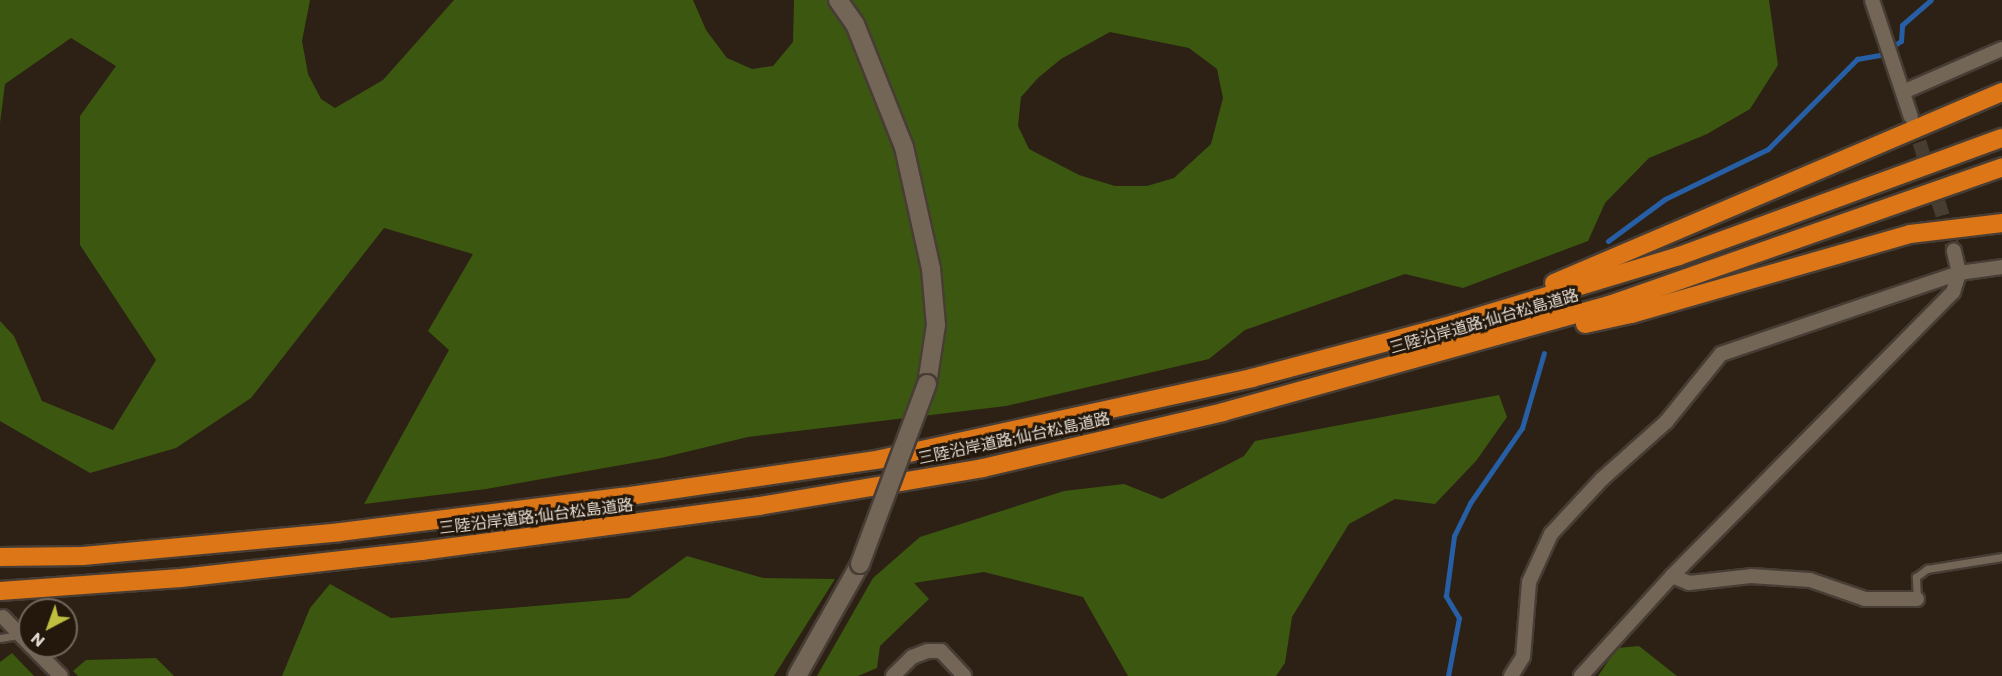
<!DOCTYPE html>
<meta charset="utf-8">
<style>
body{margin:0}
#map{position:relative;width:2002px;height:676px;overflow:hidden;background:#2c2114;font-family:Commissioner,"Noto Sans JP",sans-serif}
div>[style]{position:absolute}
.forest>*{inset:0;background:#3c570f}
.stream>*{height:5px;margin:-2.5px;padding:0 2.5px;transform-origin:2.5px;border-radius:2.5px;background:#265fa5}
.minor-tunnel>*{height:14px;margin-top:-7px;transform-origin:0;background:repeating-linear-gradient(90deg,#483d31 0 14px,transparent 0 21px)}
.roads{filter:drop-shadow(2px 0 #473d35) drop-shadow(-2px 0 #473d35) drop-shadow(0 2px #473d35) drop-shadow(0 -2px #473d35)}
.service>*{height:7px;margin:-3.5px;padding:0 3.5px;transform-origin:3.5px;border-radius:3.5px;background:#736657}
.minor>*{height:14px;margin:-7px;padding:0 7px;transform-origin:7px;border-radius:7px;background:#736657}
.tertiary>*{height:18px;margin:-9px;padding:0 9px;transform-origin:9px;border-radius:9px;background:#736657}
.motorway>*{height:18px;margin:-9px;padding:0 9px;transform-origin:9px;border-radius:9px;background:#dc7616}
.bridges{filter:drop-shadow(2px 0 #473d35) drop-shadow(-2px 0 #473d35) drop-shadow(0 2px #473d35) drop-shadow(0 -2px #473d35)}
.tertiary-bridge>*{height:18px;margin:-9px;padding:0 9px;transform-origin:9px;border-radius:9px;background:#736657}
span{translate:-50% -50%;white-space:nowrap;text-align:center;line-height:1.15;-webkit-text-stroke:6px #23180b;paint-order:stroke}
.street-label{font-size:16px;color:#e5ddd5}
.north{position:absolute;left:18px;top:598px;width:60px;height:60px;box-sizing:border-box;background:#23180b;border:2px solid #71675c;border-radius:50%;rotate:221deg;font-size:16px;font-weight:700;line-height:24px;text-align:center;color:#e5ddd5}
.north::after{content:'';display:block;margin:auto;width:21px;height:27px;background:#c0be41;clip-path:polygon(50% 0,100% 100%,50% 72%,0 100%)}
</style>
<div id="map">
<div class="forest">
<i style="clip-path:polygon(evenodd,0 0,310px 0,302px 41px,308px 74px,321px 99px,335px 108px,383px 80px,454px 0,693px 0,706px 30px,727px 58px,752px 69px,773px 66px,793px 42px,794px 0,1769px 0,1778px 65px,1750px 109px,1707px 134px,1649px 158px,1605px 203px,1588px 241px,1463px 288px,1405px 274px,1245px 330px,1209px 359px,1006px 406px,748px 437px,661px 458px,486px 489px,364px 504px,449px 350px,428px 331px,473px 254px,384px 228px,251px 398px,176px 448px,90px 473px,0 421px,0 321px,14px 336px,42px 401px,113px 430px,156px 360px,80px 245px,80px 116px,116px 66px,71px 38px,5px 84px,0 123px,0 0,1110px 32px,1189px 48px,1217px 69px,1223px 98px,1211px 144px,1174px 178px,1147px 186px,1115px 186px,1079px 175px,1029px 149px,1018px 126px,1021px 97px,1038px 78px,1061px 59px,1110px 32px)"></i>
<i style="clip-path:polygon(1499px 395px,1507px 417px,1476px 461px,1435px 504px,1395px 499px,1349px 524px,1292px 617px,1285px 663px,1276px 676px,1128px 676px,1083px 597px,984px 572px,914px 583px,929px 599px,880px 646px,877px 668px,858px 676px,817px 676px,873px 578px,920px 537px,1064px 491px,1124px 484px,1162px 499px,1244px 456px,1255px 441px)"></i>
<i style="clip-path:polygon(687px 556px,763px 578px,835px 579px,774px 676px,282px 676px,310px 608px,330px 584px,391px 618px,629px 598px)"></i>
<i style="clip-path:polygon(1639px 646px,1677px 676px,1598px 676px,1617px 648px)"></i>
<i style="clip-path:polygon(12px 653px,34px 676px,0 676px,0 662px)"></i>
<i style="clip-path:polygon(156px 658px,174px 676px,78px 676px,73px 671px,86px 660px)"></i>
</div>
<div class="stream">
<i style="left:1608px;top:241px;width:71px;rotate:-36.4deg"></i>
<i style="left:1665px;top:199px;width:114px;rotate:-25.9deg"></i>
<i style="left:1768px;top:149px;width:127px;rotate:-45.3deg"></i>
<i style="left:1857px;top:59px;width:23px;rotate:-10deg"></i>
<i style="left:1880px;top:55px;width:25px;rotate:-34deg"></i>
<i style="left:1901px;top:41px;width:16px;rotate:-86deg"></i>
<i style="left:1902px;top:25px;width:38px;rotate:-41deg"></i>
<i style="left:1448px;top:676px;width:59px;rotate:-79.3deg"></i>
<i style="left:1459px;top:618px;width:26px;rotate:-121deg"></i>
<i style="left:1446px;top:596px;width:61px;rotate:-82.4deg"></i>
<i style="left:1454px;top:536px;width:37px;rotate:-64deg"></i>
<i style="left:1470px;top:503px;width:91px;rotate:-55.3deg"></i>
<i style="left:1522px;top:428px;width:78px;rotate:-73.7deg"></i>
</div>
<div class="minor-tunnel">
<i style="left:1913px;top:122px;width:135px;rotate:72.4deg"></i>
</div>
<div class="roads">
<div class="service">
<i style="left:1917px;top:599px;width:22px;rotate:-93deg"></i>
<i style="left:1916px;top:577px;width:14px;rotate:-36deg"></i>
<i style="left:1927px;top:569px;width:76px;rotate:-9.1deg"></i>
<i style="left:0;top:638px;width:20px;rotate:-9deg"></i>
</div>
<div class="minor">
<i style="left:1872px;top:0;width:123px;rotate:71.6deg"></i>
<i style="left:1903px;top:92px;width:108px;rotate:-23.5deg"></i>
<i style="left:1672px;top:576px;width:18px;rotate:22deg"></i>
<i style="left:1689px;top:583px;width:62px;rotate:-6.4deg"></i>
<i style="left:1751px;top:576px;width:59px;rotate:3.9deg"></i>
<i style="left:1810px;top:580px;width:58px;rotate:19.1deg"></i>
<i style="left:1865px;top:599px;width:52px"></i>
<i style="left:3px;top:617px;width:39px;rotate:46deg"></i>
<i style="left:31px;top:646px;width:42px;rotate:45deg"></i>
<i style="left:893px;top:676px;width:27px;rotate:-45deg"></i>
<i style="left:912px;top:657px;width:17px;rotate:-21deg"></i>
<i style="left:928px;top:651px;width:13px"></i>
<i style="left:941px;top:651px;width:34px;rotate:47deg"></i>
<i style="left:1511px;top:676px;width:22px;rotate:-58deg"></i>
<i style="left:1523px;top:657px;width:75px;rotate:-85.4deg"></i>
<i style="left:1529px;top:582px;width:53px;rotate:-65.4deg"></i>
<i style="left:1551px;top:534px;width:75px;rotate:-47.2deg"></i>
<i style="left:1602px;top:479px;width:86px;rotate:-41.7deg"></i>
<i style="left:1666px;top:422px;width:87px;rotate:-51deg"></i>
<i style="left:1721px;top:354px;width:251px;rotate:-18.8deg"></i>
<i style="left:1959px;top:273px;width:43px;rotate:-7.9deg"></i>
<i style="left:1581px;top:676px;width:135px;rotate:-47.7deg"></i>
<i style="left:1672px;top:576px;width:400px;rotate:-45.3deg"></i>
<i style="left:1953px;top:292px;width:20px;rotate:-72deg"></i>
<i style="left:1959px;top:273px;width:23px;rotate:-103deg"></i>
</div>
<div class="tertiary">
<i style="left:838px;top:0;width:29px;rotate:55deg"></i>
<i style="left:855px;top:24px;width:132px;rotate:68.3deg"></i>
<i style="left:904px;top:147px;width:125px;rotate:77.5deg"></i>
<i style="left:931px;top:269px;width:56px;rotate:84.9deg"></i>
<i style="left:936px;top:325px;width:60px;rotate:98.7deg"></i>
<i style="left:797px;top:676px;width:129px;rotate:-60.6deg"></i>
</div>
<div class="motorway">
<i style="left:1554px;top:283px;width:487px;rotate:-23.1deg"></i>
<i style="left:1585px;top:324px;width:47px;rotate:-12.3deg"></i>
<i style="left:1631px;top:314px;width:290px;rotate:-16deg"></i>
<i style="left:1910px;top:234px;width:93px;rotate:-6.8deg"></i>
<i style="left:0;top:557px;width:83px;rotate:-0.7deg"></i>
<i style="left:83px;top:556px;width:258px;rotate:-5.3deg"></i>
<i style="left:340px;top:532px;width:284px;rotate:-7.1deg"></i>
<i style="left:622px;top:497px;width:262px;rotate:-8.3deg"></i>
<i style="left:881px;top:459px;width:380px;rotate:-12.3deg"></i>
<i style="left:1252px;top:378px;width:199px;rotate:-14.9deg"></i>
<i style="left:1444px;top:327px;width:245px;rotate:-16.8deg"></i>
<i style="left:1679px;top:256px;width:344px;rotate:-20.1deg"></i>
<i style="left:0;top:591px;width:181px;rotate:-4.1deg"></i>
<i style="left:181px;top:578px;width:243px;rotate:-6.4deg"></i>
<i style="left:422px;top:551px;width:340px;rotate:-7.6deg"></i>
<i style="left:759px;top:506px;width:227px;rotate:-9.6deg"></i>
<i style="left:983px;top:468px;width:246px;rotate:-13.1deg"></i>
<i style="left:1223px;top:412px;width:401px;rotate:-15.5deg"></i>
<i style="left:1609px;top:305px;width:417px;rotate:-19.3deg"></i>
</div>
</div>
<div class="bridges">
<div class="tertiary-bridge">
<i style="left:860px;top:564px;width:192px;rotate:-69.6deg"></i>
</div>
</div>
<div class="street-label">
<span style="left:1484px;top:321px;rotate:-16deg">三陸沿岸道路;仙台松島道路</span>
<span style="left:1014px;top:438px;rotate:-12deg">三陸沿岸道路;仙台松島道路</span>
<span style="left:536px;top:516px;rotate:-7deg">三陸沿岸道路;仙台松島道路</span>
</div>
<div class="north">N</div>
</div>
